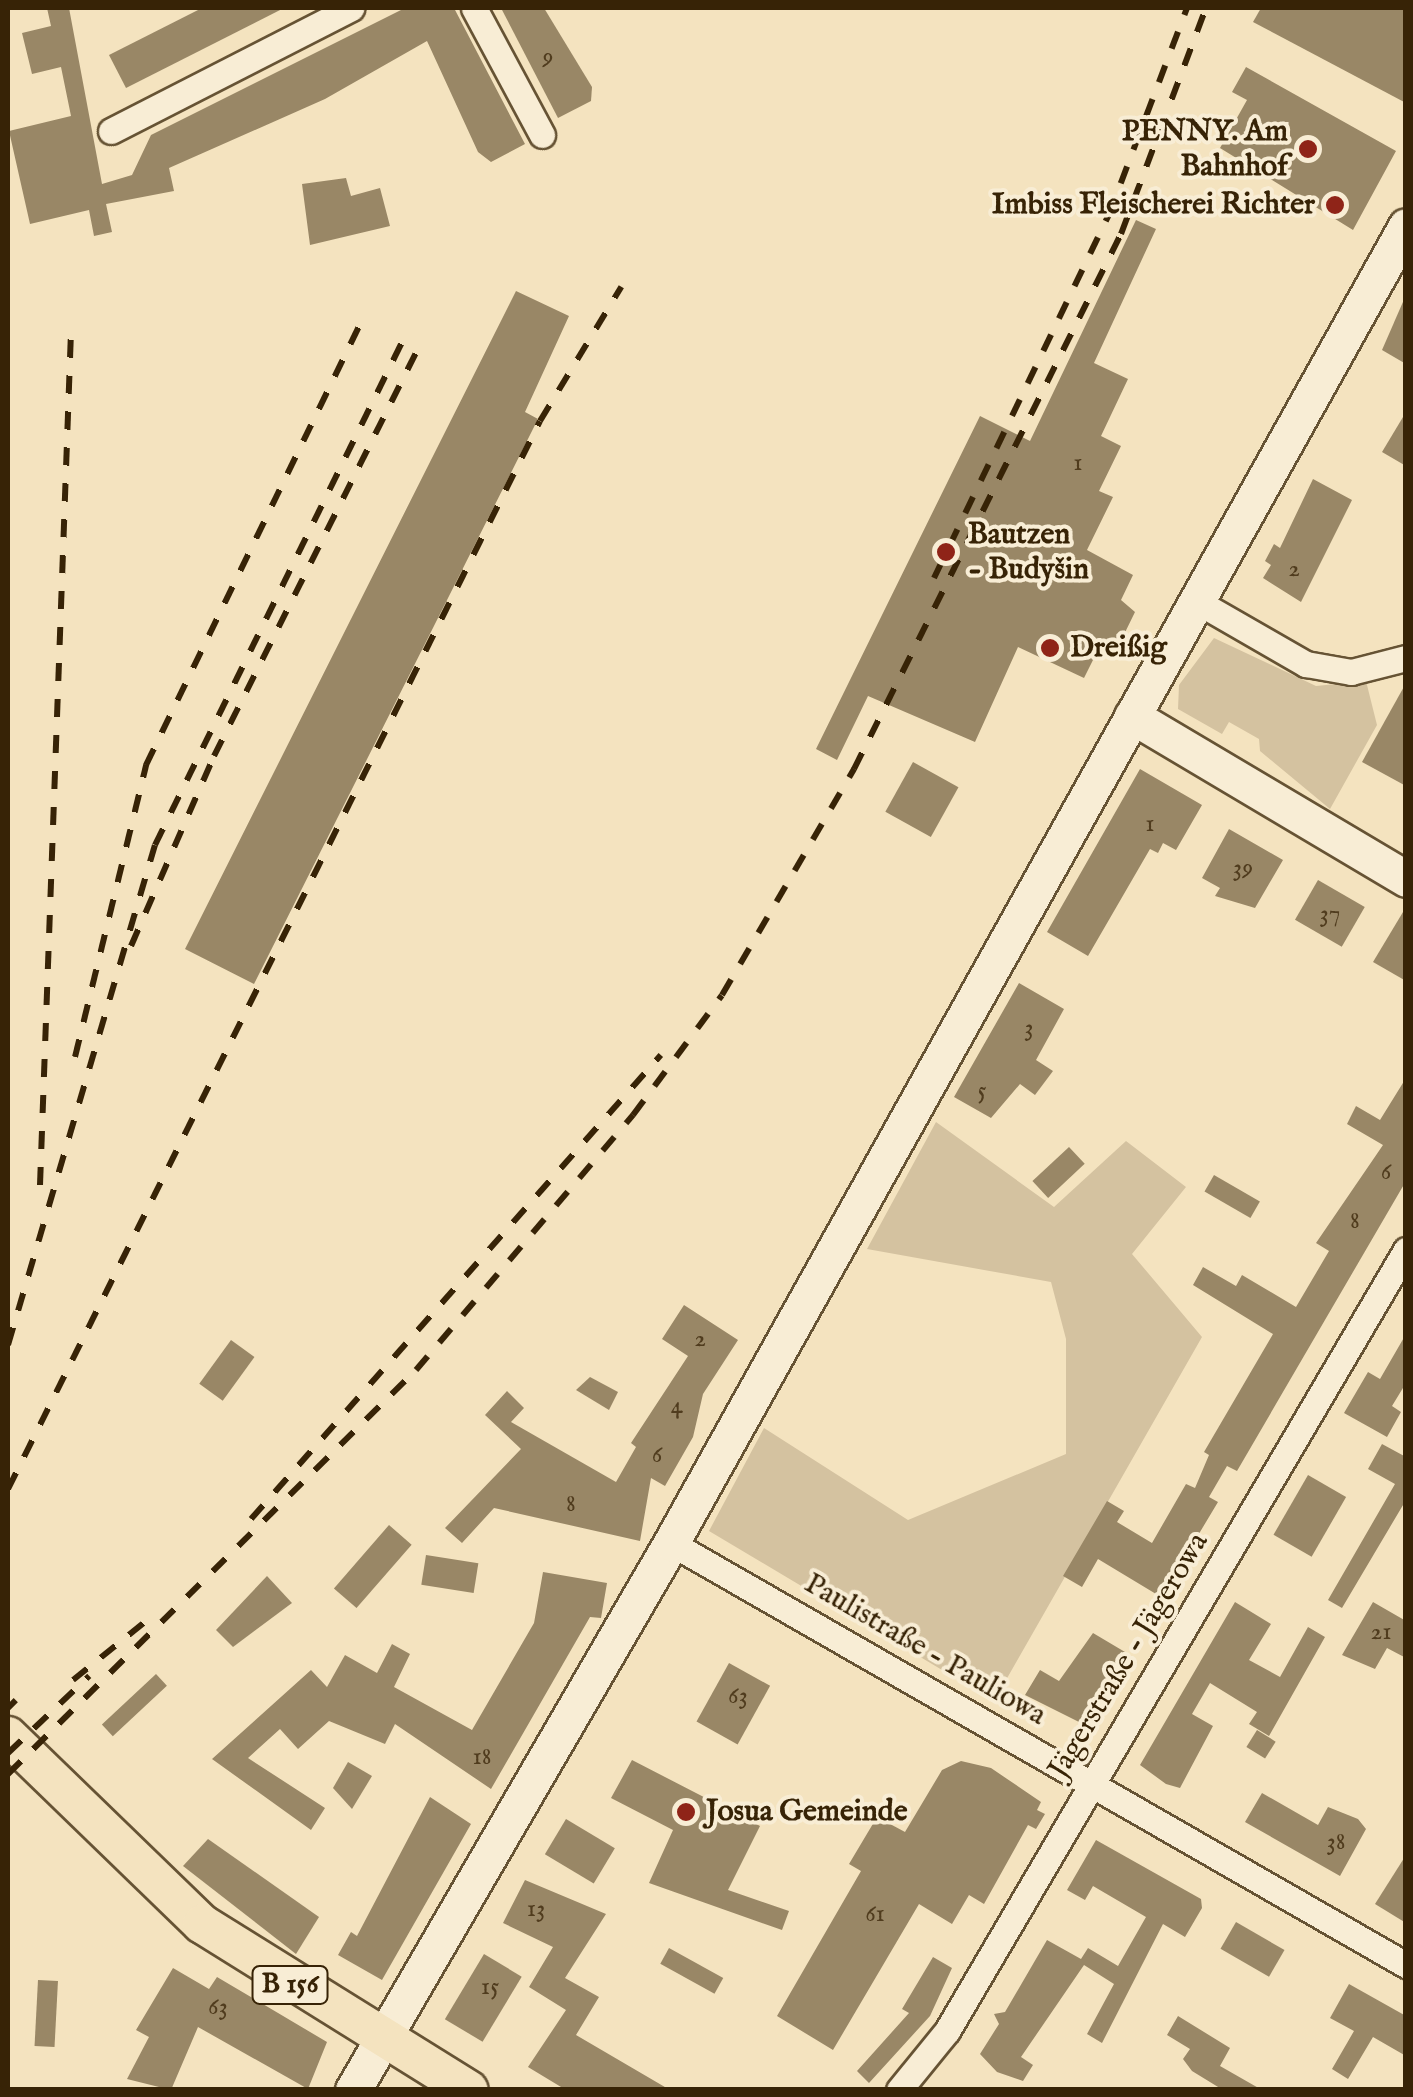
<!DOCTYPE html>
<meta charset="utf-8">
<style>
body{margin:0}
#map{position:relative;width:1413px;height:2097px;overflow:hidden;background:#f4e3bf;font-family:"IM FELL English",serif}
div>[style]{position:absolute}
.green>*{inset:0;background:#d4c2a0}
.building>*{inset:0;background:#998766;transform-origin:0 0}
.roads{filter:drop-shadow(2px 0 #665334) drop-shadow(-2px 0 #665334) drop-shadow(0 2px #665334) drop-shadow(0 -2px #665334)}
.street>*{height:25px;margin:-12.5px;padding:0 12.5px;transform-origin:12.5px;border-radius:12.5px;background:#f8edd5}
.secondary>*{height:35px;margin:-17.5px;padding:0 17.5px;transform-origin:17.5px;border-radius:17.5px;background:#f8edd5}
.primary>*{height:38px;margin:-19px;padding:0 19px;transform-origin:19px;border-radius:19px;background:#f4e3bf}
.rail>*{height:6px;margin-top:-3px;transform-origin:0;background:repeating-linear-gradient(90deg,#372306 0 18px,transparent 0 36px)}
.dots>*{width:28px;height:28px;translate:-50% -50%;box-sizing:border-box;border:5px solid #f8edd5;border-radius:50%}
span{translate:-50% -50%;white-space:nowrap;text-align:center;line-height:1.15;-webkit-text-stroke:8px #f8edd5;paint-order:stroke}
.number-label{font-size:25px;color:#503c1e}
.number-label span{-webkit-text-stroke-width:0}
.shield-label span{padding:2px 8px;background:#f8edd5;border:2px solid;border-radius:8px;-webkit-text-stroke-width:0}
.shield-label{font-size:28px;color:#372306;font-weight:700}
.poi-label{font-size:30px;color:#372306;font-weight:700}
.right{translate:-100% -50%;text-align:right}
.left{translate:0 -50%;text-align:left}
.street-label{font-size:30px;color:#372306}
.frame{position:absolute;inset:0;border:10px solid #372306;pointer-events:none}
</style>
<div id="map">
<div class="green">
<i style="clip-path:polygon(1214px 638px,1316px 686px,1366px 681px,1377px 725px,1330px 809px,1260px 751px,1259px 739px,1229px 722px,1222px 734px,1178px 709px,1179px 685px)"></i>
<i style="clip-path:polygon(936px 1122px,1054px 1207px,1126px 1141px,1186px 1187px,1132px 1254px,1202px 1337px,994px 1701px,709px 1531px,764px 1428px,908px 1520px,1066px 1454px,1066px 1339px,1051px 1282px,867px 1249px)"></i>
</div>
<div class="building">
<i style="clip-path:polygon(47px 8px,69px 8px,102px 184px,132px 175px,151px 135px,405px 8px,454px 8px,525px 144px,491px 162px,478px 152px,427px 41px,325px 99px,169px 168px,174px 191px,106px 204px,112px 232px,94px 236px,89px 210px,30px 224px,9px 131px,71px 116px,61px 67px,32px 74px,22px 33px,51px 26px)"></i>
<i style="clip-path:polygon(202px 8px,284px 8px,126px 88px,109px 55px)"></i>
<i style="clip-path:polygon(501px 8px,544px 8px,592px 87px,591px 101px,558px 118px)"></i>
<i style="clip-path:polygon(1261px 8px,1406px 8px,1406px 103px,1253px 22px)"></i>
<i style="clip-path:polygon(1246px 67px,1396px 151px,1353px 230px,1220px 148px,1247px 100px,1232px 92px)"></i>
<i style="clip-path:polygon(346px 178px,351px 196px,380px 188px,390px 226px,310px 245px,302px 184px)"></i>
<i style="clip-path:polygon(1136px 220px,1156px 229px,1094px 363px,1128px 379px,1101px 436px,1121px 446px,1099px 491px,1113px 497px,1087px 550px,1133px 575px,1121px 600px,1135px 612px,1114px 655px,1097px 652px,1084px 678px,1018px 647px,975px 742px,868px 696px,837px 760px,816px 749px,980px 416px,1030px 441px)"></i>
<i style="clip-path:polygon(516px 291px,569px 316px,525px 412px,538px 419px,254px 984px,185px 949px)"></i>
<i style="clip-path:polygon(1406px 295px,1406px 364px,1382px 350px)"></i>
<i style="clip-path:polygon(1406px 412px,1406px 466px,1382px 452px)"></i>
<i style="clip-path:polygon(1313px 479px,1352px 500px,1301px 602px,1263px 578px,1271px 565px,1265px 561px,1274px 544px,1280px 548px)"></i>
<i style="clip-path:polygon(1406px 683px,1406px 786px,1362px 762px)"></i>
<i style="left:913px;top:762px;width:52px;height:57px;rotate:29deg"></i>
<i style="clip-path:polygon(1140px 769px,1202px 805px,1176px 850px,1163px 843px,1158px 853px,1150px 849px,1088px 956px,1047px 932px)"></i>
<i style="clip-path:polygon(1229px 829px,1283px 860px,1255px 908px,1215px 896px,1220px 888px,1202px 878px)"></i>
<i style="left:1318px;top:880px;width:54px;height:46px;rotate:30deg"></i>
<i style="clip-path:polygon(1406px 907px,1406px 981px,1373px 962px)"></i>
<i style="clip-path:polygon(1019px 983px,1064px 1009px,1036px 1060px,1053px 1071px,1035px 1095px,1020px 1084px,991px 1118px,954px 1097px)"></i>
<i style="clip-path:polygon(1406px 1078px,1406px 1181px,1237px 1471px,1227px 1466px,1209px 1497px,1218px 1502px,1161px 1597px,1098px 1559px,1082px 1587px,1063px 1576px,1107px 1501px,1124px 1511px,1117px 1522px,1152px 1543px,1186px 1484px,1195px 1488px,1209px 1455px,1204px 1452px,1273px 1334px,1193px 1285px,1203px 1267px,1236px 1286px,1242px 1275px,1296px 1307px,1329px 1251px,1316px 1243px,1383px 1145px,1347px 1124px,1356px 1106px,1380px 1120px)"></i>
<i style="left:1069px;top:1147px;width:23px;height:50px;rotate:47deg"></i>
<i style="left:1214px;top:1175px;width:53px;height:19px;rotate:30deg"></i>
<i style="clip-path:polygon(684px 1305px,738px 1340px,703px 1394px,693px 1437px,665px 1486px,651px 1478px,640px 1541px,494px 1508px,462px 1543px,445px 1528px,521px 1449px,485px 1415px,507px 1391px,524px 1408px,511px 1422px,616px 1482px,636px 1447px,631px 1443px,688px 1356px,662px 1339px)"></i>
<i style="clip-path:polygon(1406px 1334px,1406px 1383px,1392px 1406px,1401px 1412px,1387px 1437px,1344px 1413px,1368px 1372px,1380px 1379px)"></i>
<i style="left:231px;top:1340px;width:29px;height:54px;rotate:36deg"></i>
<i style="clip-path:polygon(590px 1377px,618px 1392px,609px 1410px,576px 1390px)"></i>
<i style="clip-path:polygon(1382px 1444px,1406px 1457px,1406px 1500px,1342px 1608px,1328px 1600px,1395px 1484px,1368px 1469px)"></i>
<i style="left:1308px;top:1475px;width:44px;height:69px;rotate:30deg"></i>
<i style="left:389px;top:1525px;width:30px;height:84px;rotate:41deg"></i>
<i style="left:426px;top:1555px;width:53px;height:30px;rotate:9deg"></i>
<i style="clip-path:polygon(543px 1572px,607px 1583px,601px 1618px,590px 1617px,491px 1789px,395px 1724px,385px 1744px,329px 1721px,298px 1749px,280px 1729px,248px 1758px,325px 1808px,311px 1830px,212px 1759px,311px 1670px,327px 1687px,345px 1655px,377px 1673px,392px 1644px,410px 1654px,394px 1687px,472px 1730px,534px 1623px)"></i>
<i style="clip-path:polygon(267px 1576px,292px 1603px,233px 1647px,216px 1630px)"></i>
<i style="clip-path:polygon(1235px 1602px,1271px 1624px,1249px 1660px,1280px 1677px,1308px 1627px,1325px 1637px,1269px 1736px,1249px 1724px,1257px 1712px,1210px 1683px,1192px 1714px,1213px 1726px,1180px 1788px,1166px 1784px,1140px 1765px)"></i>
<i style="clip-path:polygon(1373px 1602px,1406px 1621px,1406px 1658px,1387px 1648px,1375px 1669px,1342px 1655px)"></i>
<i style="clip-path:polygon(1093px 1633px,1125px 1652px,1083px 1724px,1025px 1695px,1040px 1670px,1059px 1681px)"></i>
<i style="left:729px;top:1663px;width:47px;height:67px;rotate:29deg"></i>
<i style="left:156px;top:1674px;width:16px;height:74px;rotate:47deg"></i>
<i style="left:1257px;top:1730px;width:22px;height:20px;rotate:32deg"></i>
<i style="clip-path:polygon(632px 1760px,760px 1826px,728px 1890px,789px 1911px,782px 1930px,649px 1883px,673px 1830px,611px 1798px)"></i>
<i style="clip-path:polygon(961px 1761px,991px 1768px,1041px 1802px,1037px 1810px,1045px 1814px,1036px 1829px,1028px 1825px,984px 1904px,969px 1895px,952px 1924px,919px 1904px,833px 2050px,777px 2016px,861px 1871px,849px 1864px,877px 1817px,905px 1832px,942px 1770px)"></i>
<i style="clip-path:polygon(348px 1762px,372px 1776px,352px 1809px,333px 1788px)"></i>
<i style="clip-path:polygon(1262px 1793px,1318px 1825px,1328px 1807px,1358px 1819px,1366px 1829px,1340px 1876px,1245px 1822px)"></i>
<i style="clip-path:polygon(430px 1797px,471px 1824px,382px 1980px,338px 1955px,351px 1932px,357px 1936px)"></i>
<i style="left:566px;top:1819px;width:57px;height:41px;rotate:31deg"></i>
<i style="clip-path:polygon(208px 1839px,319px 1917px,296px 1954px,183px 1866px)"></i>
<i style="clip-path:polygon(1096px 1840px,1201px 1899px,1202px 1908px,1185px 1937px,1163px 1924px,1102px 2043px,1087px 2034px,1114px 1984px,1084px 1965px,1021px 2057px,1033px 2065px,1023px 2081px,997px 2072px,980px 2054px,999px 2024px,994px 2014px,1005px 2012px,1047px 1940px,1081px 1959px,1088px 1948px,1118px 1966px,1146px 1917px,1093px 1886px,1085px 1900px,1067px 1890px)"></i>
<i style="clip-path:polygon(1406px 1855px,1406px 1923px,1375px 1904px)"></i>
<i style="clip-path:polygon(525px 1880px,606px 1914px,565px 1978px,599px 1997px,576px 2035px,670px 2090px,566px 2090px,528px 2067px,566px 2010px,529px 1987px,553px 1947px,503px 1923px)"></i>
<i style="left:1236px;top:1922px;width:56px;height:31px;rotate:30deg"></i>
<i style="left:669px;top:1948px;width:62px;height:18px;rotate:29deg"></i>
<i style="left:484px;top:1954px;width:44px;height:76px;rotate:31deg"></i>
<i style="clip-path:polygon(933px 1957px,952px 1968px,930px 2016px,869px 2083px,857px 2071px,909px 2013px,902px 2009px)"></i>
<i style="clip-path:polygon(173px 1968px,209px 1989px,217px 1977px,327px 2042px,308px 2089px,198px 2027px,171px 2090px,127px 2079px,149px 2037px,136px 2030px)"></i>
<i style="left:38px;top:1980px;width:20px;height:66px;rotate:3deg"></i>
<i style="clip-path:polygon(1349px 1984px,1406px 2016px,1406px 2056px,1373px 2037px,1348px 2079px,1332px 2069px,1354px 2031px,1330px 2018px)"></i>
<i style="clip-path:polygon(1178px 2016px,1230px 2048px,1220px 2066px,1262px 2090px,1223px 2090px,1192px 2071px,1183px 2059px,1190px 2049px,1167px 2035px)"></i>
</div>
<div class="roads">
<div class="street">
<i style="left:474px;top:8px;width:144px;rotate:61.8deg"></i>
<i style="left:111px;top:131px;width:270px;rotate:-27.1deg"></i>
<i style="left:1198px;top:602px;width:125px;rotate:29.9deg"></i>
<i style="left:1306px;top:664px;width:46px;rotate:10.1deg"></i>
<i style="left:1351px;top:672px;width:57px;rotate:-14.3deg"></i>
<i style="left:671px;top:1543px;width:848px;rotate:29.86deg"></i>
<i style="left:899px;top:2090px;width:76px;rotate:-50.9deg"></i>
<i style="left:947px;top:2031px;width:906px;rotate:-59.56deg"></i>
</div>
<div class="secondary">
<i style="left:1132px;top:716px;width:319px;rotate:30.7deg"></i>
<i style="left:353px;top:2090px;width:633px;rotate:-59.83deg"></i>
<i style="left:671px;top:1543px;width:1508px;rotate:-60.83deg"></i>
</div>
<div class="primary">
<i style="left:8px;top:1736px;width:270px;rotate:44.1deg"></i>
<i style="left:202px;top:1924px;width:314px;rotate:31.9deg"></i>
</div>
</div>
<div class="rail">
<i style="left:934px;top:578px;width:401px;rotate:-64.3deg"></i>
<i style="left:1108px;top:217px;width:223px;rotate:-69.3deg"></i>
<i style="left:131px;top:946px;width:207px;rotate:-66.4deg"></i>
<i style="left:214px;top:756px;width:461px;rotate:-63.4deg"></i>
<i style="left:75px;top:1057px;width:301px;rotate:-76.3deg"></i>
<i style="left:146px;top:765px;width:494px;rotate:-64.1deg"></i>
<i style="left:40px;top:1185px;width:855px;rotate:-87.92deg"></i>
<i style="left:8px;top:1345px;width:521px;rotate:-73.62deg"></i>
<i style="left:155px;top:845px;width:567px;rotate:-63.84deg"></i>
<i style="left:8px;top:1489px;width:1193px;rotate:-63.52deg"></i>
<i style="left:540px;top:421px;width:157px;rotate:-58.8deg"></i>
<i style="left:251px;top:1519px;width:619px;rotate:-48.54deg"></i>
<i style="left:73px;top:1680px;width:100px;rotate:-38.9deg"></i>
<i style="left:8px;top:1708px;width:11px;rotate:-45deg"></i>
<i style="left:8px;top:1753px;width:112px;rotate:-43.5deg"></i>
<i style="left:8px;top:1774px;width:574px;rotate:-44.72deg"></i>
<i style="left:416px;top:1370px;width:335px;rotate:-49.6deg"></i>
<i style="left:633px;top:1115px;width:149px;rotate:-53.4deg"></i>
<i style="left:722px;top:995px;width:262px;rotate:-59.7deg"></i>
<i style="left:854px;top:769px;width:598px;rotate:-63.48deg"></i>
<i style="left:1121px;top:234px;width:241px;rotate:-69.4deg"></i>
</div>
<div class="dots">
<i style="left:1308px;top:149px;background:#8f2418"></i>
<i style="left:1335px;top:205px;background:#8f2418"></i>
<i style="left:946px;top:552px;background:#8f2418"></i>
<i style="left:1050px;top:648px;background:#8f2418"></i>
<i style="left:686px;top:1812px;background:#8f2418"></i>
</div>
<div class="number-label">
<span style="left:548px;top:57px">9</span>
<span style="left:1078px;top:463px">1</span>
<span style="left:1294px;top:569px">2</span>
<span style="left:1150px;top:824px">1</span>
<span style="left:1243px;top:868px">39</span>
<span style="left:1330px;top:914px">37</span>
<span style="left:1029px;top:1028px">3</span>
<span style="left:982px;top:1091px">5</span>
<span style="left:1386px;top:1172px">6</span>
<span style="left:1355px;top:1221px">8</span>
<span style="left:700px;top:1339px">2</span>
<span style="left:677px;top:1406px">4</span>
<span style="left:657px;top:1455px">6</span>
<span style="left:571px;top:1504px">8</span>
<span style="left:1381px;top:1632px">21</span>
<span style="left:738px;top:1696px">63</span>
<span style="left:482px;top:1757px">18</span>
<span style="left:1336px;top:1842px">38</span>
<span style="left:536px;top:1909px">13</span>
<span style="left:875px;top:1914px">61</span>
<span style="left:490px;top:1987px">15</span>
<span style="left:218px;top:2007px">63</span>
</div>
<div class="shield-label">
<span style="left:290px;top:1985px">B 156</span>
</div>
<div class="poi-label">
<span class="right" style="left:1288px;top:149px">PENNY. Am<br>Bahnhof</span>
<span class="right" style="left:1315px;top:205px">Imbiss Fleischerei Richter</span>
<span class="left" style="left:968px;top:552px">Bautzen<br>- Budyšin</span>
<span class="left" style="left:1070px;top:648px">Dreißig</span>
<span class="left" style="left:706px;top:1812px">Josua Gemeinde</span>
</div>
<div class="street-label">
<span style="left:925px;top:1650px;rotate:30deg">Paulistraße - Pauliowa</span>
<span style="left:1129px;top:1656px;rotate:-59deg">Jägerstraße - Jägerowa</span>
</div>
<div class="frame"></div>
</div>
